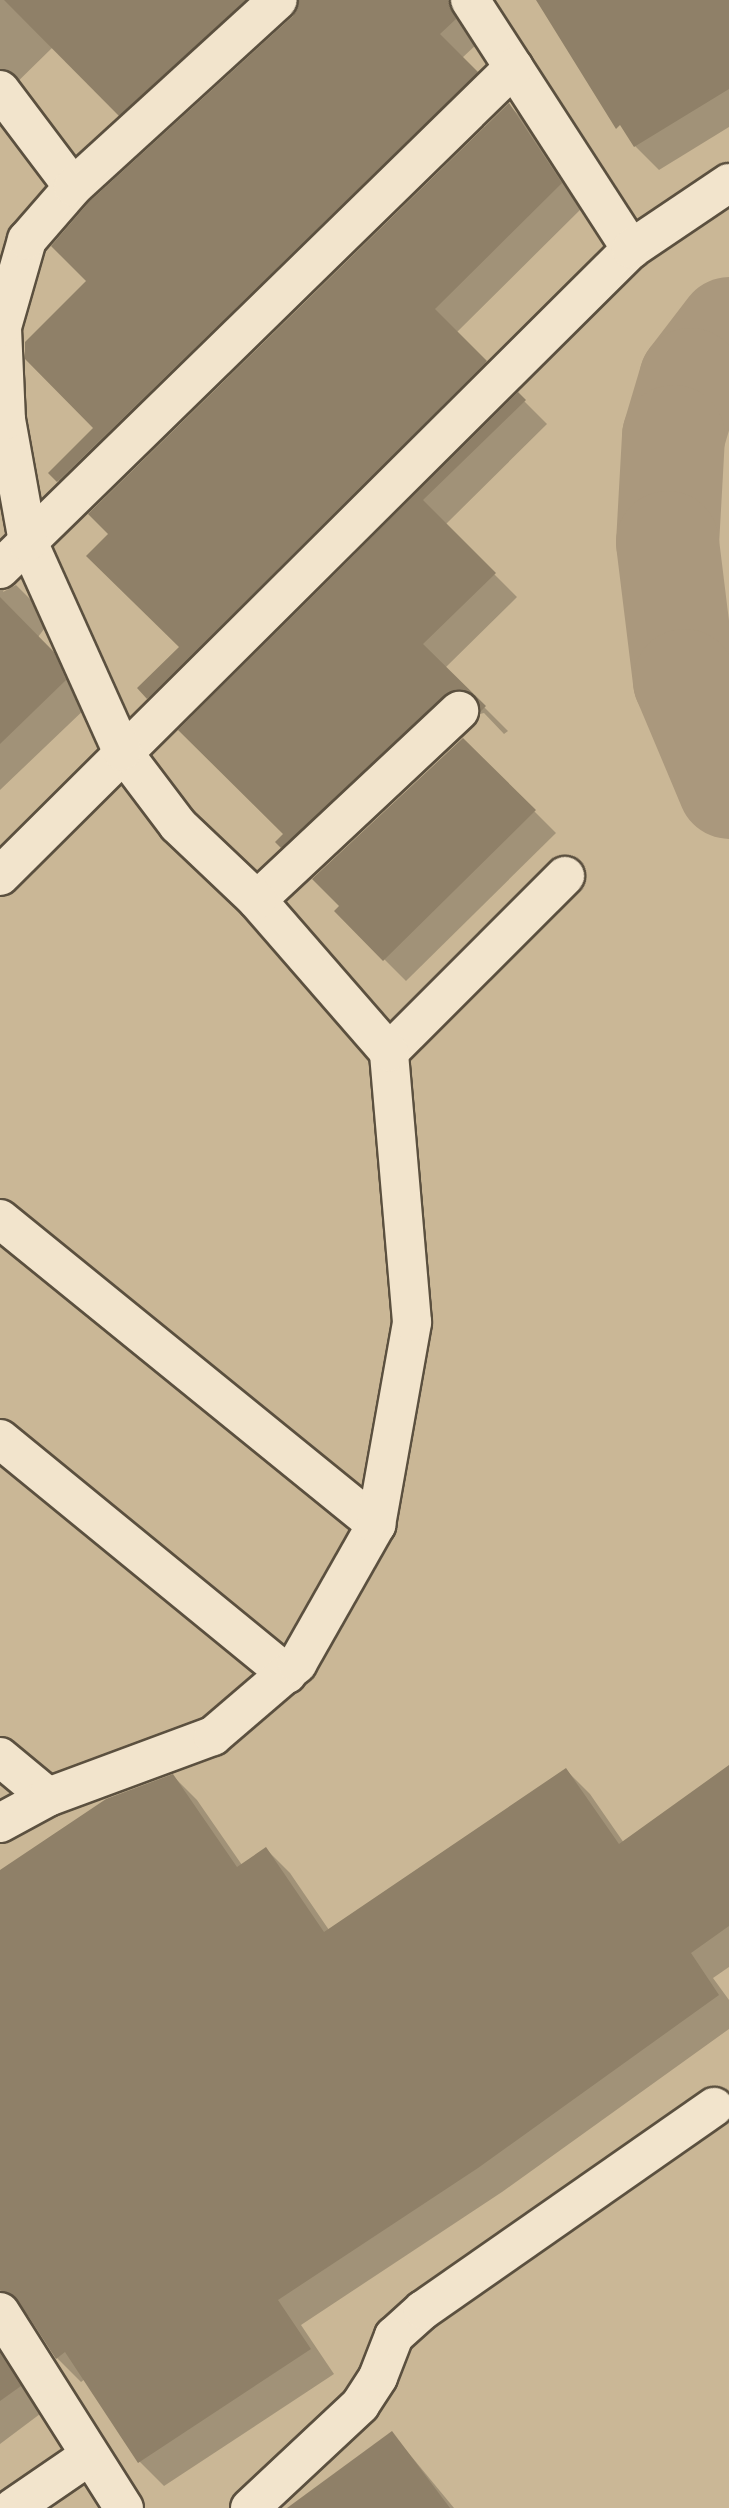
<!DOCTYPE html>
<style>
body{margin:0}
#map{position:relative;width:729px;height:2508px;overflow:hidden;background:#ebd5b0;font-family:"IM FELL DW Pica",serif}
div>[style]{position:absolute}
.green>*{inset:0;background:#cab796;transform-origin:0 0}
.shadow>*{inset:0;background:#0003}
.river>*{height:103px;margin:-51.5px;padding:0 51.5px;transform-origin:51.5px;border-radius:51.5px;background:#aa987d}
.building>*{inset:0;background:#8f8068}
.roads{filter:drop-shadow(2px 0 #5b503f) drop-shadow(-2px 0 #5b503f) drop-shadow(0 2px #5b503f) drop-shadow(0 -2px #5b503f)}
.minor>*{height:38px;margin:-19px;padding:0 19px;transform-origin:19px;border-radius:19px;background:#f2e4cc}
span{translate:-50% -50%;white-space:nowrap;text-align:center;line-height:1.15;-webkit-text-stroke:7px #f2e4cc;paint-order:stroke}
</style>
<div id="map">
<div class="green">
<i style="left:0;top:0;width:729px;height:2508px"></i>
</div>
<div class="shadow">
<i style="clip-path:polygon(0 0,486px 0,478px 43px,462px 58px,500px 96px,82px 504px,51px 473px,96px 428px,89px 281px,294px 17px,300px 1px,287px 7px,144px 138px,53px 47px,0 99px)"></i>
<i style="clip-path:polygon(551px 0,729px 0,729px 127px,659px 170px,635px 146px)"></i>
<i style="clip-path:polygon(509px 105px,531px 128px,584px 206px,456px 333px,508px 385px,171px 720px,139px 688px,181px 647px)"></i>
<i style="clip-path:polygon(518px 395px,547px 424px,445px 525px,517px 597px,445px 668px,508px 731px,504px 734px,484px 713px,468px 717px,305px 870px,277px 842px,286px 834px,181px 730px)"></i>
<i style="clip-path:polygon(0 567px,9px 577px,3px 592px,16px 585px,51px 620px,38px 637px,77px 678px,89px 705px,0 790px)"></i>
<i style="clip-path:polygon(463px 740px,556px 833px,406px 981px,336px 911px)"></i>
<i style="clip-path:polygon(729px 1767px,729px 1967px,713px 1978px,729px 2000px,729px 2029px,502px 2192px,301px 2325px,334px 2374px,164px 2486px,140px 2462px,85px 2379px,81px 2382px,57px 2358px,31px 2317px,24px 2314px,44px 2411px,0 2444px,0 1872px,173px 1776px,197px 1800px,242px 1865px,266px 1849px,290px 1873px,329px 1930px,566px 1770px,590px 1794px,624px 1843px)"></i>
<i style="clip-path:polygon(392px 2433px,454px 2508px,290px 2508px)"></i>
</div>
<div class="river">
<i style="left:729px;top:328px;width:64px;rotate:127.4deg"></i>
<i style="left:690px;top:379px;width:59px;rotate:106.6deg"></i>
<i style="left:673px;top:436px;width:106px;rotate:93.2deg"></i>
<i style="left:667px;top:542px;width:139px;rotate:83deg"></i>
<i style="left:684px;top:680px;width:116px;rotate:67.2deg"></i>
</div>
<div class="building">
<i style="clip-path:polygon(4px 0,246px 0,119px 116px)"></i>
<i style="clip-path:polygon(299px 0,448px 0,456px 19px,440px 34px,478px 72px,57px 482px,48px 473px,93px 428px,25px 359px,25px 342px,86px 281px,51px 246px,89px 202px,293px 16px)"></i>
<i style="clip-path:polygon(536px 0,729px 0,729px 89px,634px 147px,620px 125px,616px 129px)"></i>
<i style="clip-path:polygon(509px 103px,562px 183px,435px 309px,487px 361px,147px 699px,137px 688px,179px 647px,86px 556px,108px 534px,88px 514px)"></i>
<i style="clip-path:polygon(518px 392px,526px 400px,423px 500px,496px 573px,423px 644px,486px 706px,480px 712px,475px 697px,465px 690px,445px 695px,281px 848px,275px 842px,283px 834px,178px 730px)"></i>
<i style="clip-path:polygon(0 597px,54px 652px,66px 680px,0 744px)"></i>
<i style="clip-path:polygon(463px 738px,536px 810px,383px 961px,334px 911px,339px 906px,312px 879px)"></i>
<i style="clip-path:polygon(729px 1765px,729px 1926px,691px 1953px,719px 1995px,478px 2168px,278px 2300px,311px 2349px,138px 2463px,65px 2352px,56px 2359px,18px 2300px,0 2290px,0 1870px,106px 1799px,173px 1774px,237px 1867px,266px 1847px,324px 1932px,566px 1768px,619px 1844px)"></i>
<i style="clip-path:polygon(0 2353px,21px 2386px,0 2401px)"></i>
<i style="clip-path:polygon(392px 2431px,450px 2508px,287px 2508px)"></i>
</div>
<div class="roads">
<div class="minor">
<i style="left:470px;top:0;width:297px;rotate:57.1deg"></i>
<i style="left:0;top:90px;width:121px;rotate:53deg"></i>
<i style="left:0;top:569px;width:718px;rotate:-44.32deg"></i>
<i style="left:0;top:876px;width:890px;rotate:-44.82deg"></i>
<i style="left:631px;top:249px;width:118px;rotate:-34deg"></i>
<i style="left:257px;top:900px;width:277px;rotate:-43.1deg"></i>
<i style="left:389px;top:1052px;width:249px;rotate:-45deg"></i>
<i style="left:0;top:1219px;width:485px;rotate:39.1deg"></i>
<i style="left:0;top:1439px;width:371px;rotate:39.3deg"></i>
<i style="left:0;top:1757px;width:62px;rotate:39.8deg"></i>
<i style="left:0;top:1823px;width:55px;rotate:-28.4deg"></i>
<i style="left:48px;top:1797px;width:176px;rotate:-20.3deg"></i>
<i style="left:213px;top:1736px;width:111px;rotate:-40.6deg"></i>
<i style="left:297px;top:1664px;width:160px;rotate:-60.4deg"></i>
<i style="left:376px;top:1525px;width:206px;rotate:-79.9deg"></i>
<i style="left:412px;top:1322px;width:271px;rotate:-94.9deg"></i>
<i style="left:389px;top:1052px;width:201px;rotate:-131deg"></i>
<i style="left:257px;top:900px;width:109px;rotate:-136.5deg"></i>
<i style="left:178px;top:825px;width:93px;rotate:-127.1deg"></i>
<i style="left:122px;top:751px;width:229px;rotate:-114.2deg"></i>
<i style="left:28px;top:542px;width:124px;rotate:-100.2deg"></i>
<i style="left:6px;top:420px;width:93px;rotate:-92.5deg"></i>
<i style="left:2px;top:327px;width:91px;rotate:-74deg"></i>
<i style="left:27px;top:240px;width:70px;rotate:-49deg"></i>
<i style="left:73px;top:187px;width:277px;rotate:-42.4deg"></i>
<i style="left:0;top:2312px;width:232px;rotate:57.7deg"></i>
<i style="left:13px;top:2508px;width:92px;rotate:-34.4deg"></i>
<i style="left:250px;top:2508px;width:151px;rotate:-43.1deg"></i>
<i style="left:360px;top:2405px;width:33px;rotate:-57deg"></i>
<i style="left:378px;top:2377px;width:44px;rotate:-68.7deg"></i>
<i style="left:394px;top:2336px;width:39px;rotate:-42deg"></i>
<i style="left:423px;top:2310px;width:355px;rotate:-34.9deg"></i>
</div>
</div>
</div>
